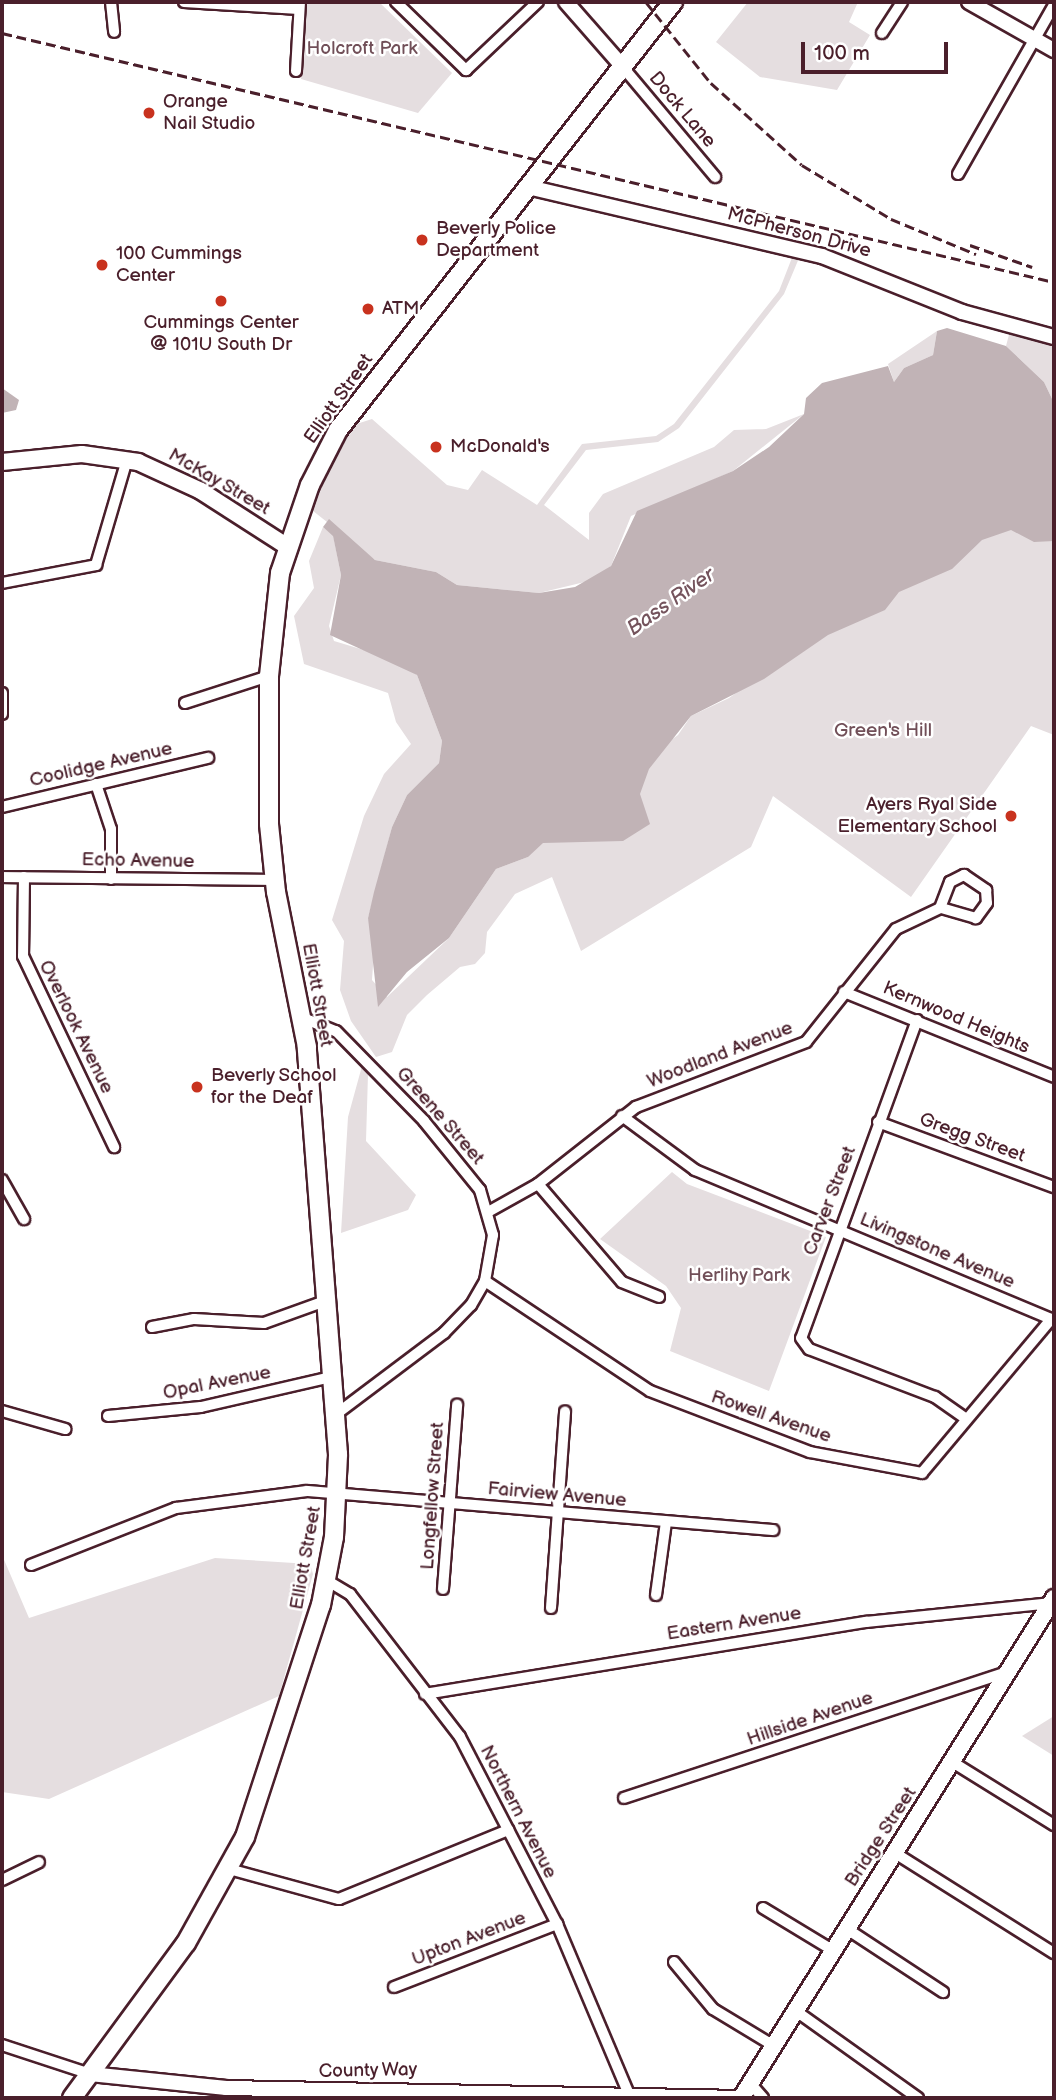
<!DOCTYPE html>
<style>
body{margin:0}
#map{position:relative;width:1056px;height:2100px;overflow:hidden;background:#fff;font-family:"Balsamiq Sans",sans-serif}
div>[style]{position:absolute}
.green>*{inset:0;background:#e5dee0}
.water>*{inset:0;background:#c1b3b6}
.roads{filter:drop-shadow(2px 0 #4a1f2b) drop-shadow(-2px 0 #4a1f2b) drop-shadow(0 2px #4a1f2b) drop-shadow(0 -2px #4a1f2b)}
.minor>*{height:10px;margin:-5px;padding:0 5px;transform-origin:5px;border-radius:5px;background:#fff}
.tertiary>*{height:14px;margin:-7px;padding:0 7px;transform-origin:7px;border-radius:7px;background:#fff}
.secondary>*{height:16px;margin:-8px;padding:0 8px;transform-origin:8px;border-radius:8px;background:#fff}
.primary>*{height:18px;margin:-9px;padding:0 9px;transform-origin:9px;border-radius:9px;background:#fff}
.rail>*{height:2.5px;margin-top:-1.25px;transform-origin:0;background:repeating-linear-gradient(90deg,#4a1f2b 0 10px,transparent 0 15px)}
.dots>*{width:19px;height:19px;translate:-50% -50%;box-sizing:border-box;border:4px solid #fff;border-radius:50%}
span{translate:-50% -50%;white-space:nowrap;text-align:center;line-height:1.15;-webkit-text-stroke:5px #fff;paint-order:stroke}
.park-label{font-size:19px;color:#714f58}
.poi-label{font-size:19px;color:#4a1f2b}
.left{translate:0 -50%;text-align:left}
.right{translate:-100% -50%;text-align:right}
.street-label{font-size:19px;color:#4a1f2b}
.water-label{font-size:21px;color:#74535c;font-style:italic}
.frame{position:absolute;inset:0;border:4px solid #4a1f2b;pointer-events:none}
.scale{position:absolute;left:801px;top:42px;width:147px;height:32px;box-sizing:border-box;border:4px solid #4a1f2b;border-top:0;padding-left:9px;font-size:21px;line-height:24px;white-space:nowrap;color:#4a1f2b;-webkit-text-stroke:5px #fff;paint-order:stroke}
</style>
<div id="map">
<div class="green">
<i style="clip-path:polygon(307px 2px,379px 2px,452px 73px,418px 113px,301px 79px)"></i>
<i style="clip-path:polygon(748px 2px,858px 2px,849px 22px,870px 35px,837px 90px,760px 77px,716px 42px)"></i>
<i style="clip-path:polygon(795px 250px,802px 251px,784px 294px,679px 428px,658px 442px,586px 450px,544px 505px,589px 540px,589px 513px,603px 494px,714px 447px,734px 430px,766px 429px,804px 414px,733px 471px,631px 516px,611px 566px,593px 580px,539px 593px,457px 585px,436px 572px,375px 560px,303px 503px,338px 430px,372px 419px,447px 485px,468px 490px,482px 470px,537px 505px,582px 444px,656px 436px,674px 424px,779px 291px)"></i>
<i style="clip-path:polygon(1011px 327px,1054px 338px,1054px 403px,1044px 382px,1006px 346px)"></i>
<i style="clip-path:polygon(937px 331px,933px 355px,904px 368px,894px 382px,888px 364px)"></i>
<i style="clip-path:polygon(1001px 522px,1054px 530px,1054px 735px,1031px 726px,911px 897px,773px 796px,751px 847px,581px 951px,552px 877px,515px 894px,487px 932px,485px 953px,475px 964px,460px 967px,427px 995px,407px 1015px,392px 1052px,376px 1057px,351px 1021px,340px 990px,344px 941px,332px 920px,364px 816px,384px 774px,411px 744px,396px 722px,388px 693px,304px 664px,294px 616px,314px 588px,309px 561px,323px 527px,333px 535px,341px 575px,329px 626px,334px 641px,394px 659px,417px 675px,442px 741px,439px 763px,407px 795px,392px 827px,368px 918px,375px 937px,372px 980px,387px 997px,449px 938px,496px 869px,528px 857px,536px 837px,678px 735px,691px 716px,729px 698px,889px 583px)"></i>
<i style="clip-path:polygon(362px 1066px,368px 1074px,366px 1141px,416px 1195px,408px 1210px,341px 1233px,348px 1117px)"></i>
<i style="clip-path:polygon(672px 1172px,687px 1184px,826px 1237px,769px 1391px,670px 1351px,681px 1308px,666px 1286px,600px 1239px)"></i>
<i style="clip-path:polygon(2px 1555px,29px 1618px,215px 1558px,310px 1564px,313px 1574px,279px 1696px,49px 1799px,2px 1792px)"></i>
<i style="clip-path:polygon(1054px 1716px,1054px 1756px,1022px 1736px)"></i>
</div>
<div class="water">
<i style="clip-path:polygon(947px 328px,1006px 346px,1044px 382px,1054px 403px,1054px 541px,1034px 542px,1011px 530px,982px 540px,952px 569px,899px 592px,885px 610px,828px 635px,764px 679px,691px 716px,649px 769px,640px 794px,650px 824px,623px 841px,543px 843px,528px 857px,496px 869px,449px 938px,407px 972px,378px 1007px,368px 918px,374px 892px,392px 827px,407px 795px,439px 763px,442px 741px,417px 675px,330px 635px,341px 575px,333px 536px,323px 527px,329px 519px,375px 560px,436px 572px,457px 585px,539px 593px,575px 587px,611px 566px,637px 511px,733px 471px,769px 447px,804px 414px,806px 398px,822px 383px,888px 366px,894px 382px,904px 368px,933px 355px,937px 331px)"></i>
<i style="clip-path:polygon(2px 388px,19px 400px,16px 410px,2px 413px)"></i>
</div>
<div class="roads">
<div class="minor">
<i style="left:111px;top:2px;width:30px;rotate:84deg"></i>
<i style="left:184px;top:2px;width:115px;rotate:3.5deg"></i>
<i style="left:396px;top:2px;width:98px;rotate:44.2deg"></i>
<i style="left:466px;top:70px;width:99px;rotate:-43.4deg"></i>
<i style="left:882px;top:33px;width:37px;rotate:-57deg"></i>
<i style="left:622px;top:66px;width:145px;rotate:50deg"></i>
<i style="left:296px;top:71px;width:69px;rotate:-86.7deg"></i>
<i style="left:958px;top:174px;width:194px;rotate:-60.4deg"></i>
<i style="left:2px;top:583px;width:96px;rotate:-10.8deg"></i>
<i style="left:96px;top:565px;width:109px;rotate:-73.6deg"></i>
<i style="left:2px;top:693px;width:21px;rotate:90deg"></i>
<i style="left:185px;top:703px;width:88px;rotate:-17.8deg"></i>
<i style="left:96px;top:784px;width:47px;rotate:71.6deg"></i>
<i style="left:111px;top:829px;width:50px;rotate:90deg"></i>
<i style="left:2px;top:807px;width:212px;rotate:-13.4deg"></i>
<i style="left:964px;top:875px;width:27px;rotate:34deg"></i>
<i style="left:986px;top:890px;width:13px;rotate:86deg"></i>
<i style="left:987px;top:903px;width:19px;rotate:126deg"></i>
<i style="left:976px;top:918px;width:37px;rotate:-164deg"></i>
<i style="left:940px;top:908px;width:28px;rotate:-69deg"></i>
<i style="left:950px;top:882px;width:16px;rotate:-27deg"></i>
<i style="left:2px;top:877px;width:272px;rotate:0.6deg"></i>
<i style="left:24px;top:877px;width:79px;rotate:90.7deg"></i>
<i style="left:23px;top:956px;width:212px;rotate:64.5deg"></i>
<i style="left:844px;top:992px;width:227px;rotate:22deg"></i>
<i style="left:303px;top:1018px;width:35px;rotate:22deg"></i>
<i style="left:336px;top:1031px;width:126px;rotate:45.6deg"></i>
<i style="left:424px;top:1121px;width:89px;rotate:50.9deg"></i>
<i style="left:480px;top:1190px;width:47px;rotate:73.9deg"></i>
<i style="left:493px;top:1235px;width:47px;rotate:99.9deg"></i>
<i style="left:485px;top:1281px;width:28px;rotate:120deg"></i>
<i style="left:471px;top:1305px;width:39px;rotate:134deg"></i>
<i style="left:444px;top:1333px;width:136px;rotate:143deg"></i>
<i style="left:917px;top:1020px;width:338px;rotate:110deg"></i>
<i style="left:801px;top:1338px;width:14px;rotate:54deg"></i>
<i style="left:809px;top:1349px;width:135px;rotate:20.9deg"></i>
<i style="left:935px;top:1397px;width:37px;rotate:35deg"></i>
<i style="left:622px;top:1116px;width:91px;rotate:36.5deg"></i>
<i style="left:695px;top:1170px;width:389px;rotate:22.7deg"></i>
<i style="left:878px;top:1122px;width:188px;rotate:20.3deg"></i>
<i style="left:2px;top:1180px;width:45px;rotate:60.6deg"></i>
<i style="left:538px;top:1184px;width:129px;rotate:49.4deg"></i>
<i style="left:622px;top:1282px;width:40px;rotate:22deg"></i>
<i style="left:488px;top:1212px;width:57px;rotate:-29.2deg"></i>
<i style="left:538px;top:1184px;width:125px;rotate:-38.2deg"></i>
<i style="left:636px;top:1107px;width:182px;rotate:-20.9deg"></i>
<i style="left:806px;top:1042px;width:144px;rotate:-51.5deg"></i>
<i style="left:896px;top:929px;width:49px;rotate:-25.5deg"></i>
<i style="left:485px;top:1281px;width:198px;rotate:33.7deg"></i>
<i style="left:650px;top:1391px;width:171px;rotate:20.9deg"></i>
<i style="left:810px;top:1452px;width:114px;rotate:10.6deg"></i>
<i style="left:922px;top:1473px;width:201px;rotate:-50deg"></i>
<i style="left:152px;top:1327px;width:43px;rotate:-10.8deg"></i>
<i style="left:194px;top:1319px;width:70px;rotate:3.3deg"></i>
<i style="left:264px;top:1323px;width:65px;rotate:-19.8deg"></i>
<i style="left:2px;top:1411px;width:66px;rotate:15.9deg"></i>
<i style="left:108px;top:1416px;width:93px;rotate:-5.5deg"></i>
<i style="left:201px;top:1407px;width:133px;rotate:-13deg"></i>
<i style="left:31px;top:1565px;width:156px;rotate:-21.5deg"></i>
<i style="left:176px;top:1508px;width:132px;rotate:-7.4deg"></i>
<i style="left:307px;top:1491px;width:468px;rotate:4.8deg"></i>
<i style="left:328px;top:1581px;width:26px;rotate:31deg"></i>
<i style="left:350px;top:1594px;width:180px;rotate:52.4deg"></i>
<i style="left:460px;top:1737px;width:211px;rotate:62.6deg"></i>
<i style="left:557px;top:1924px;width:182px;rotate:67.1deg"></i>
<i style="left:443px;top:1589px;width:185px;rotate:-85.6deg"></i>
<i style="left:656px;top:1595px;width:74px;rotate:-82.2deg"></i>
<i style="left:551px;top:1608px;width:197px;rotate:-85.9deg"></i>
<i style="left:425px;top:1694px;width:447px;rotate:-9.3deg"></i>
<i style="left:866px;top:1622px;width:187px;rotate:-5.8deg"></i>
<i style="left:954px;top:1763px;width:118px;rotate:31.8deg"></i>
<i style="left:624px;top:1798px;width:403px;rotate:-18.2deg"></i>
<i style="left:895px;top:1853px;width:188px;rotate:32.2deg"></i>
<i style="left:229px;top:1869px;width:114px;rotate:15.3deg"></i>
<i style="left:339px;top:1899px;width:183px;rotate:-22.2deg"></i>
<i style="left:2px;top:1880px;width:41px;rotate:-25.9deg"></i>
<i style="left:763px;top:1908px;width:83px;rotate:31.2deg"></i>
<i style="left:847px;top:1929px;width:115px;rotate:33.3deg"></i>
<i style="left:674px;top:1962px;width:61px;rotate:50.3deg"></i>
<i style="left:713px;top:2009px;width:71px;rotate:31.2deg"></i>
<i style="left:394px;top:1987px;width:175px;rotate:-21.1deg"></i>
<i style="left:796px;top:2011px;width:150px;rotate:35.5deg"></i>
<i style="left:2px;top:2045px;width:93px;rotate:18.2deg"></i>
<i style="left:750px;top:2083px;width:20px;rotate:49deg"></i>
</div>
<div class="tertiary">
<i style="left:566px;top:2px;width:85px;rotate:48.8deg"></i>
<i style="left:969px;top:2px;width:98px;rotate:29.5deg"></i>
<i style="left:528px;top:187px;width:302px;rotate:13.2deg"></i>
<i style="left:822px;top:256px;width:151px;rotate:21.8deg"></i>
<i style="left:962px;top:312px;width:95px;rotate:15.2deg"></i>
<i style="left:90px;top:2074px;width:137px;rotate:5.9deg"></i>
<i style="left:226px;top:2088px;width:515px;rotate:1.11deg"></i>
</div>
<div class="secondary">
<i style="left:2px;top:462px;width:80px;rotate:-5.7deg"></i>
<i style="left:82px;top:454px;width:57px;rotate:8.1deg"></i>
<i style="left:138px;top:462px;width:69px;rotate:24.7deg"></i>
<i style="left:201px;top:491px;width:103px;rotate:32.8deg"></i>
<i style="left:741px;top:2098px;width:590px;rotate:-57.95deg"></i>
</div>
<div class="primary">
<i style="left:72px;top:2098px;width:192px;rotate:-53.7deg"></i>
<i style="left:186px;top:1943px;width:121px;rotate:-60.9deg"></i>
<i style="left:245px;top:1837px;width:244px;rotate:-71.9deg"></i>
<i style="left:321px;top:1605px;width:69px;rotate:-79.2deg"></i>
<i style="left:334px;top:1537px;width:83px;rotate:-87.2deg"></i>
<i style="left:338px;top:1454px;width:408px;rotate:-94.4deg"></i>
<i style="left:307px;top:1047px;width:158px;rotate:-101.3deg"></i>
<i style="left:276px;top:892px;width:68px;rotate:-95.9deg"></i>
<i style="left:269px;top:824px;width:148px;rotate:-90deg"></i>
<i style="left:269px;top:676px;width:104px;rotate:-83.9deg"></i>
<i style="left:280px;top:573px;width:93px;rotate:-71.2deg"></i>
<i style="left:310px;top:485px;width:62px;rotate:-63deg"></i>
<i style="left:338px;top:430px;width:544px;rotate:-51.95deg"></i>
</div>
</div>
<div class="rail">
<i style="left:646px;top:2px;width:104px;rotate:51.3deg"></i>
<i style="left:711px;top:83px;width:122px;rotate:42deg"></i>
<i style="left:802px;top:165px;width:104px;rotate:31.2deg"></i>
<i style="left:891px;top:219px;width:92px;rotate:22.4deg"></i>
<i style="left:2px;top:33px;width:1081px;rotate:13.32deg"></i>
<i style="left:970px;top:245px;width:66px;rotate:19.5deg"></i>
</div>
<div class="dots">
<i style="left:149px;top:113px;background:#c8321e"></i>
<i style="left:422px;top:240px;background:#c8321e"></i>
<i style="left:102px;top:265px;background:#c8321e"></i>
<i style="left:221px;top:301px;background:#c8321e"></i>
<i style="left:368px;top:309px;background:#c8321e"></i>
<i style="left:436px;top:447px;background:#c8321e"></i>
<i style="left:1011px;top:816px;background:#c8321e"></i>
<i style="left:197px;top:1087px;background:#c8321e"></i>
</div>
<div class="park-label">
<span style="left:362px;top:49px">Holcroft Park</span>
<span style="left:883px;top:731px">Green's Hill</span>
<span style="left:739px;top:1276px">Herlihy Park</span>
</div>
<div class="poi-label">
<span class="left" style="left:163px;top:113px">Orange<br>Nail Studio</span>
<span class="left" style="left:436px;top:240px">Beverly Police<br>Department</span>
<span class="left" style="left:116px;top:265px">100 Cummings<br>Center</span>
<span class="left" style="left:382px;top:309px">ATM</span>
<span style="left:221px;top:334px">Cummings Center<br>@ 101U South Dr</span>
<span class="left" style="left:450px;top:447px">McDonald's</span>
<span class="right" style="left:997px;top:816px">Ayers Ryal Side<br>Elementary School</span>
<span class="left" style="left:211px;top:1087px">Beverly School<br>for the Deaf</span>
</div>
<div class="street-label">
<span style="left:682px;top:110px;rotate:50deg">Dock Lane</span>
<span style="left:799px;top:233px;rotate:15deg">McPherson Drive</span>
<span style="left:339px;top:399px;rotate:-55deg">Elliott Street</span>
<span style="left:219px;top:482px;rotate:30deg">McKay Street</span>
<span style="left:101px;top:765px;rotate:-13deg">Coolidge Avenue</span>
<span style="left:138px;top:861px;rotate:1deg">Echo Avenue</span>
<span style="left:317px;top:995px;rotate:80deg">Elliott Street</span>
<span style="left:956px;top:1018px;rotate:23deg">Kernwood Heights</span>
<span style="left:76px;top:1027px;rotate:64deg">Overlook Avenue</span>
<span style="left:720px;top:1055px;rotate:-21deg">Woodland Avenue</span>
<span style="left:440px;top:1116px;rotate:49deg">Greene Street</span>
<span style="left:972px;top:1138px;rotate:20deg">Gregg Street</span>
<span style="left:830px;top:1201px;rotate:-69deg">Carver Street</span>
<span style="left:937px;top:1251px;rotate:23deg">Livingstone Avenue</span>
<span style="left:217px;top:1383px;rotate:-11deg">Opal Avenue</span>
<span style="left:771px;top:1417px;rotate:19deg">Rowell Avenue</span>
<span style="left:557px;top:1495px;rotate:5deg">Fairview Avenue</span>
<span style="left:433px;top:1496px;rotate:-86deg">Longfellow Street</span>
<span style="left:306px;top:1558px;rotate:-80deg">Elliott Street</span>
<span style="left:734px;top:1624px;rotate:-9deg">Eastern Avenue</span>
<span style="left:810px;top:1719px;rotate:-19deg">Hillside Avenue</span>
<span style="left:518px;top:1812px;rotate:63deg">Northern Avenue</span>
<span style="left:881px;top:1837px;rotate:-57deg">Bridge Street</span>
<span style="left:469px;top:1939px;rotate:-21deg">Upton Avenue</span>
<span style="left:368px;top:2071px;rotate:-1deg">County Way</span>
</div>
<div class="water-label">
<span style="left:671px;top:602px;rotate:-35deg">Bass River</span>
</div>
<div class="frame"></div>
<div class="scale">100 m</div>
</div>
